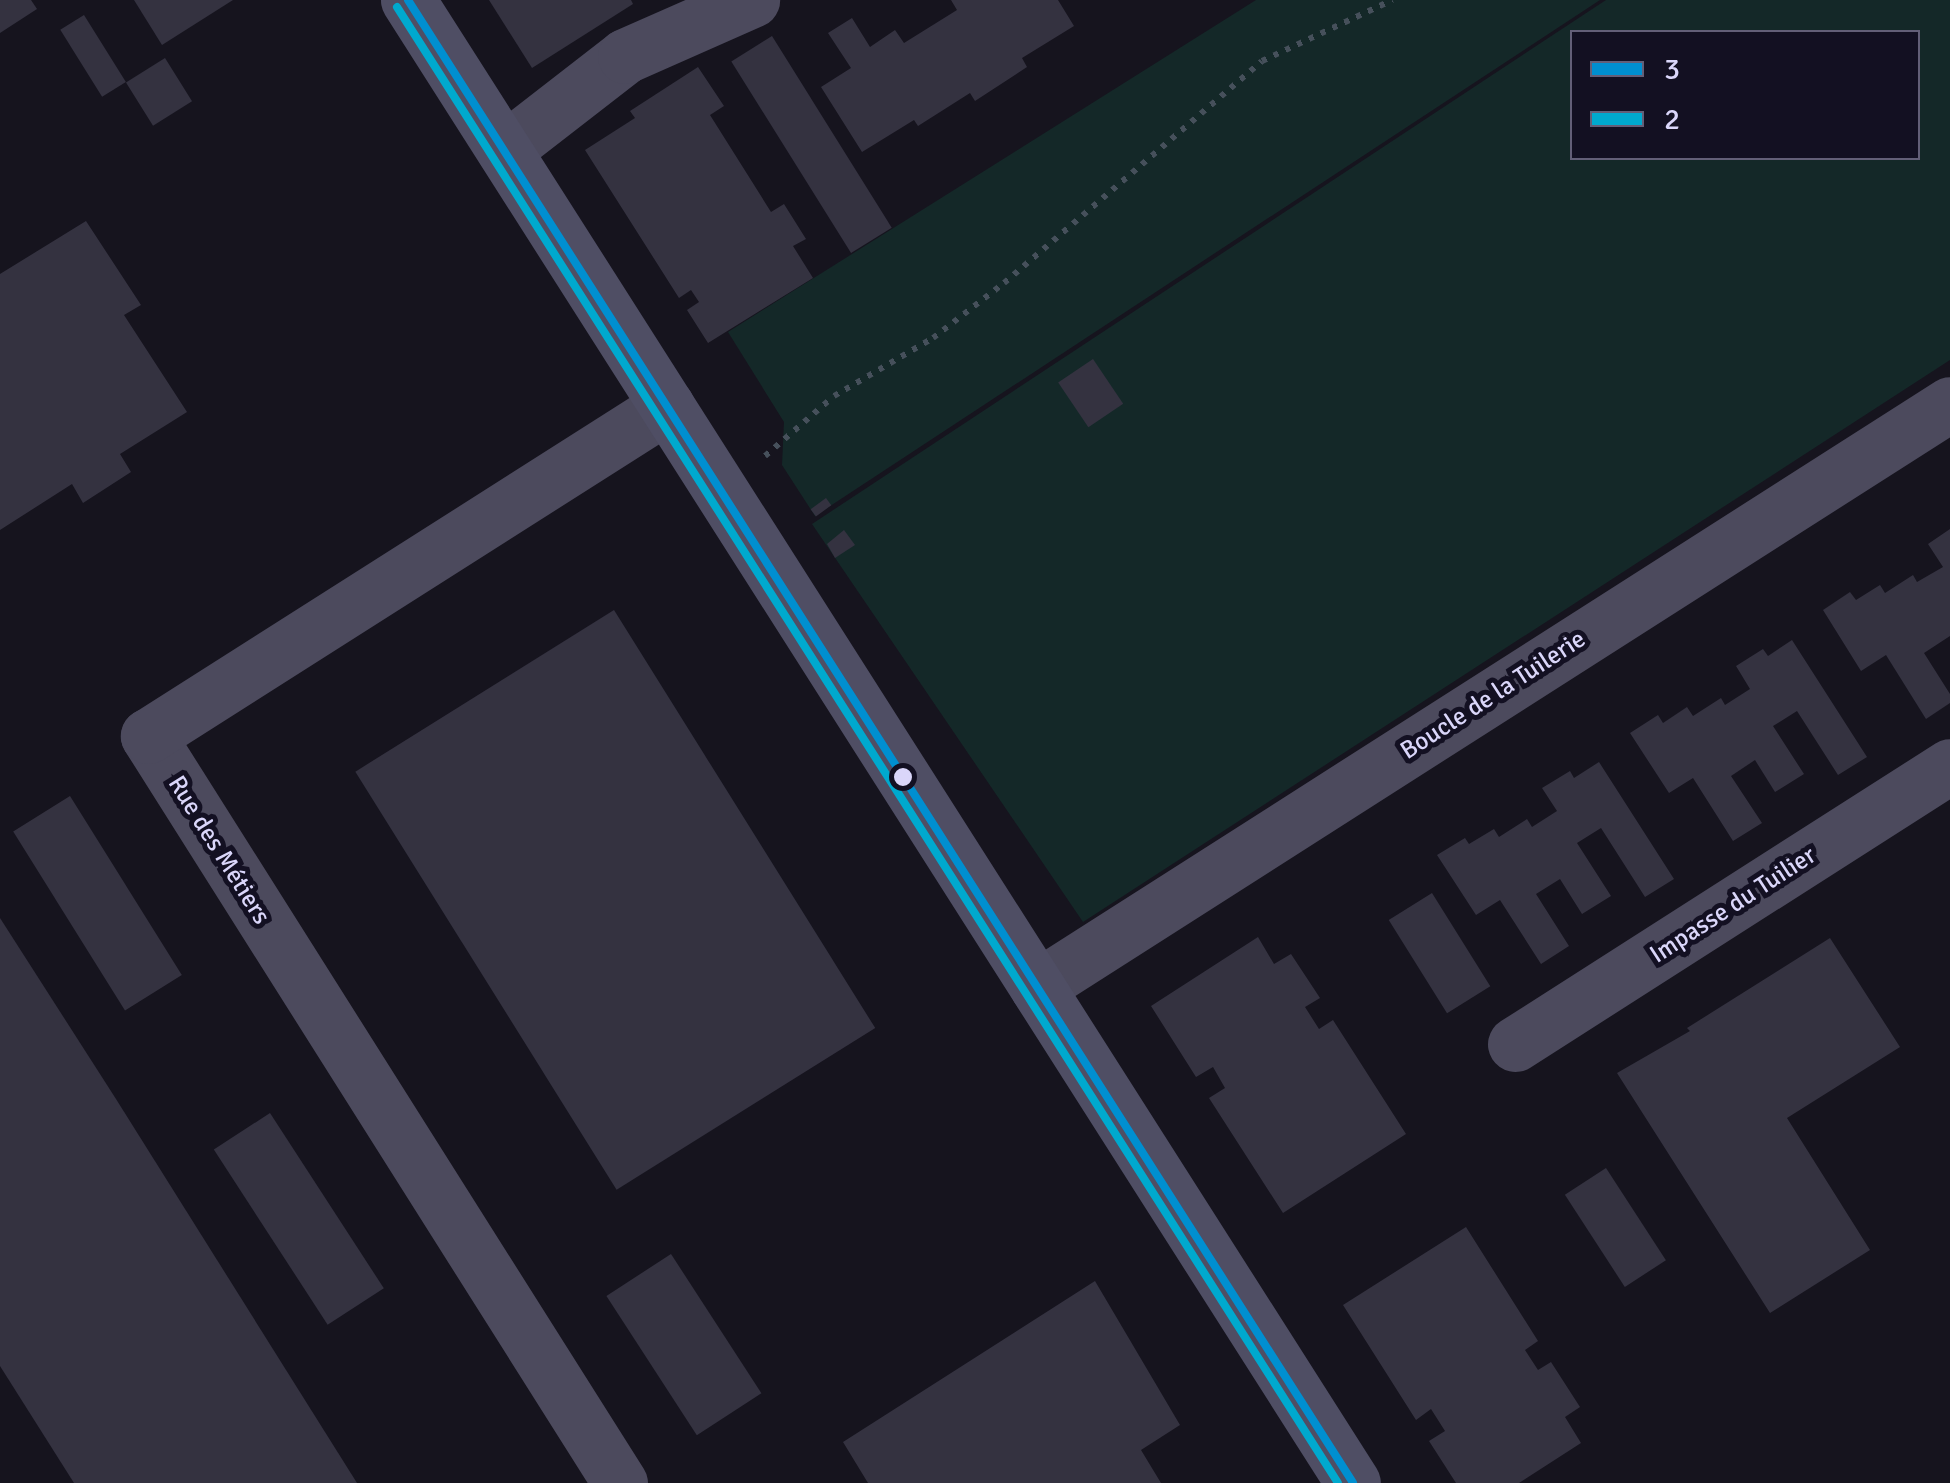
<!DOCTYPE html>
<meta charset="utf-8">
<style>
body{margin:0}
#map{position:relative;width:1950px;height:1483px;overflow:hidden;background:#16141e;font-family:Signika,sans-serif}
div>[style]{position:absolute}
.green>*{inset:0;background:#142828}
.building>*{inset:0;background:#343240;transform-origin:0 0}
.path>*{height:6px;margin-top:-3px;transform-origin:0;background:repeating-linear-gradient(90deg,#46505b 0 5px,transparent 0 13px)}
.minor>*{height:55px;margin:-27.5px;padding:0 27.5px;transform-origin:27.5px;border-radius:27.5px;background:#4c4a5d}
.secondary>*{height:55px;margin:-27.5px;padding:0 27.5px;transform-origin:27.5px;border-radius:27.5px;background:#4f4e64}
.bus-1>*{height:8px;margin:-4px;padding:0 4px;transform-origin:4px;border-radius:4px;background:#008fd0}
.bus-2>*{height:8px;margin:-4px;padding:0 4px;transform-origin:4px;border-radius:4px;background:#00a9ce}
.dots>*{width:28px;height:28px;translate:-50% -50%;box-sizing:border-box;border:5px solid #131022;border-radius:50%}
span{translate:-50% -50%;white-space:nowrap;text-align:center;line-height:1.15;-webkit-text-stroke:10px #131022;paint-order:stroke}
.street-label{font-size:25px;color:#dad6fa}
.legend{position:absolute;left:1570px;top:30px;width:350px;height:130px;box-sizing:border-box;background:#131022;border:2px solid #635f78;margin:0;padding:12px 18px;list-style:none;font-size:30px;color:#dad6fa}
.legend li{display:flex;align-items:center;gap:20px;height:50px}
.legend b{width:50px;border:2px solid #635f78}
</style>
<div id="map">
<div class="green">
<i style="clip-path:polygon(1256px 0,1600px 0,815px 516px,782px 465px,784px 422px,728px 332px)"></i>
<i style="clip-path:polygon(evenodd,1606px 0,1950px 0,1950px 360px,1083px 922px,812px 524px,1606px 0,1572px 32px,1918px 32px,1918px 158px,1572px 158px,1572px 32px)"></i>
</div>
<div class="building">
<i style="clip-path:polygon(0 0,31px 0,37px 9px,0 33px)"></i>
<i style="clip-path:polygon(134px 0,233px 0,162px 45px)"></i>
<i style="clip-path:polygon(489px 0,631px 0,633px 4px,532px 68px)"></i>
<i style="clip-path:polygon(951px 0,1058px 0,1074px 26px,1022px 58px,1027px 67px,975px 101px,970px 93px,918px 126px,914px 120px,862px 152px,821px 87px,851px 68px,828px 33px,852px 18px,870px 47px,895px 30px,904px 43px,957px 10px)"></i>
<i style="left:84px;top:15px;width:79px;height:28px;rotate:58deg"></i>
<i style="left:772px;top:36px;width:226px;height:48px;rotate:58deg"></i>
<i style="left:165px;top:58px;width:51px;height:46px;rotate:58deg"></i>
<i style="clip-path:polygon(698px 67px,724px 106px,710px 115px,771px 212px,784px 204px,806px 239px,793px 246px,813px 278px,708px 343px,687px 310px,699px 302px,691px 290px,679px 298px,585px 150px,635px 118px,630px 111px)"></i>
<i style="clip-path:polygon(86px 221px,141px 305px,124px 315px,187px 412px,120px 454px,131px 472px,83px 503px,72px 484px,0 530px,0 274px)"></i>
<i style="left:1093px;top:359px;width:54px;height:42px;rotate:56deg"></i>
<i style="left:826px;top:498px;width:9px;height:19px;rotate:54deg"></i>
<i style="clip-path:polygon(1950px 529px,1950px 636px,1924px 653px,1950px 694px,1950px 703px,1926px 719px,1886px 655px,1861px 671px,1823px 610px,1850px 592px,1856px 600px,1880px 585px,1885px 593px,1913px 575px,1917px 582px,1943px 567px,1928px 544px)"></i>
<i style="clip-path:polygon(844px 530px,855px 545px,835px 558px,827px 544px)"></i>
<i style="left:614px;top:610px;width:493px;height:305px;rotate:58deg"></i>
<i style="clip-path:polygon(1792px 640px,1867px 757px,1838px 775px,1797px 711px,1773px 726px,1804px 774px,1775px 792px,1755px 760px,1731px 776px,1762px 823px,1733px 841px,1693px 778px,1669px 793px,1630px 733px,1658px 715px,1663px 723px,1687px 707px,1693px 716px,1721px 698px,1725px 705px,1750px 689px,1736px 666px,1763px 649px,1768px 656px)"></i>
<i style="clip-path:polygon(1599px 762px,1674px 879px,1645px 897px,1601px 828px,1577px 843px,1611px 896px,1582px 914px,1560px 879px,1536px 894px,1569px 946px,1541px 964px,1500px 900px,1476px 915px,1437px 855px,1465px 838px,1469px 844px,1494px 829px,1499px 837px,1527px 819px,1532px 827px,1557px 811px,1542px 788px,1570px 771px,1574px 778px)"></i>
<i style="left:70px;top:796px;width:211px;height:67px;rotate:58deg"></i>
<i style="left:1432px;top:893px;width:110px;height:51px;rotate:58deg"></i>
<i style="clip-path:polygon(0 918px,116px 1099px,357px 1483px,74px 1483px,0 1366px)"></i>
<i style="clip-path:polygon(1258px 937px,1274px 964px,1291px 954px,1320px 998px,1305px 1007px,1319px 1029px,1333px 1020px,1406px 1134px,1283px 1213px,1209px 1098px,1225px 1088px,1213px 1067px,1196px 1077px,1151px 1006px)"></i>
<i style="clip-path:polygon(1830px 938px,1900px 1047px,1787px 1118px,1870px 1250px,1770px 1313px,1617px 1073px,1690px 1031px,1687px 1028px)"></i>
<i style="left:270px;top:1113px;width:209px;height:67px;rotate:57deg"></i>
<i style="left:1606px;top:1168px;width:110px;height:49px;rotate:57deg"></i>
<i style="clip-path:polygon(1466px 1227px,1538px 1341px,1525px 1350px,1538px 1370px,1551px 1362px,1580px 1407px,1565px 1417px,1581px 1443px,1519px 1483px,1456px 1483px,1429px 1441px,1445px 1431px,1431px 1409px,1416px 1420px,1343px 1305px)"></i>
<i style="left:671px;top:1254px;width:166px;height:77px;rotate:57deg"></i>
<i style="clip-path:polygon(1095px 1281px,1180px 1425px,1141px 1450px,1161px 1483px,868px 1483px,843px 1442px)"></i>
</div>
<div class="path">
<i style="left:765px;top:456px;width:91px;rotate:-41deg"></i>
<i style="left:834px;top:396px;width:115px;rotate:-30.4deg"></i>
<i style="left:933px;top:338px;width:90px;rotate:-37.8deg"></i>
<i style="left:1004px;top:283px;width:340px;rotate:-40.7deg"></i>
<i style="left:1262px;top:61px;width:144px;rotate:-25.1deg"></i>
</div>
<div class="minor">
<i style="left:504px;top:150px;width:153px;rotate:-37.8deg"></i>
<i style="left:625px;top:56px;width:139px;rotate:-23.8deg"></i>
<i style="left:1037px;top:987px;width:1083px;rotate:-32.56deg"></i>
<i style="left:1515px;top:1044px;width:516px;rotate:-32.58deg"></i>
<i style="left:620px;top:1483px;width:884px;rotate:-122.29deg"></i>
<i style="left:148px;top:736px;width:615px;rotate:-32.45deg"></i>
</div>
<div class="secondary">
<i style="left:408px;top:0;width:1758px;rotate:57.49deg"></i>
</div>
<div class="bus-1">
<i style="left:408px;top:0;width:1758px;rotate:57.49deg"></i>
</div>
<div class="bus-2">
<i style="left:397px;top:7px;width:1750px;rotate:57.48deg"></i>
</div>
<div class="dots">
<i style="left:903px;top:777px;background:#dad6fa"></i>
</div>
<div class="street-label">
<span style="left:1493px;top:695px;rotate:-33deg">Boucle de la Tuilerie</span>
<span style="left:219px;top:850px;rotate:58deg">Rue des Métiers</span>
<span style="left:1733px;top:905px;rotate:-33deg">Impasse du Tuilier</span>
</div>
<ul class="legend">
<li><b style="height:12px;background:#008fd0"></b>3</li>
<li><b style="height:12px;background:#00a9ce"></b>2</li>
</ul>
</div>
